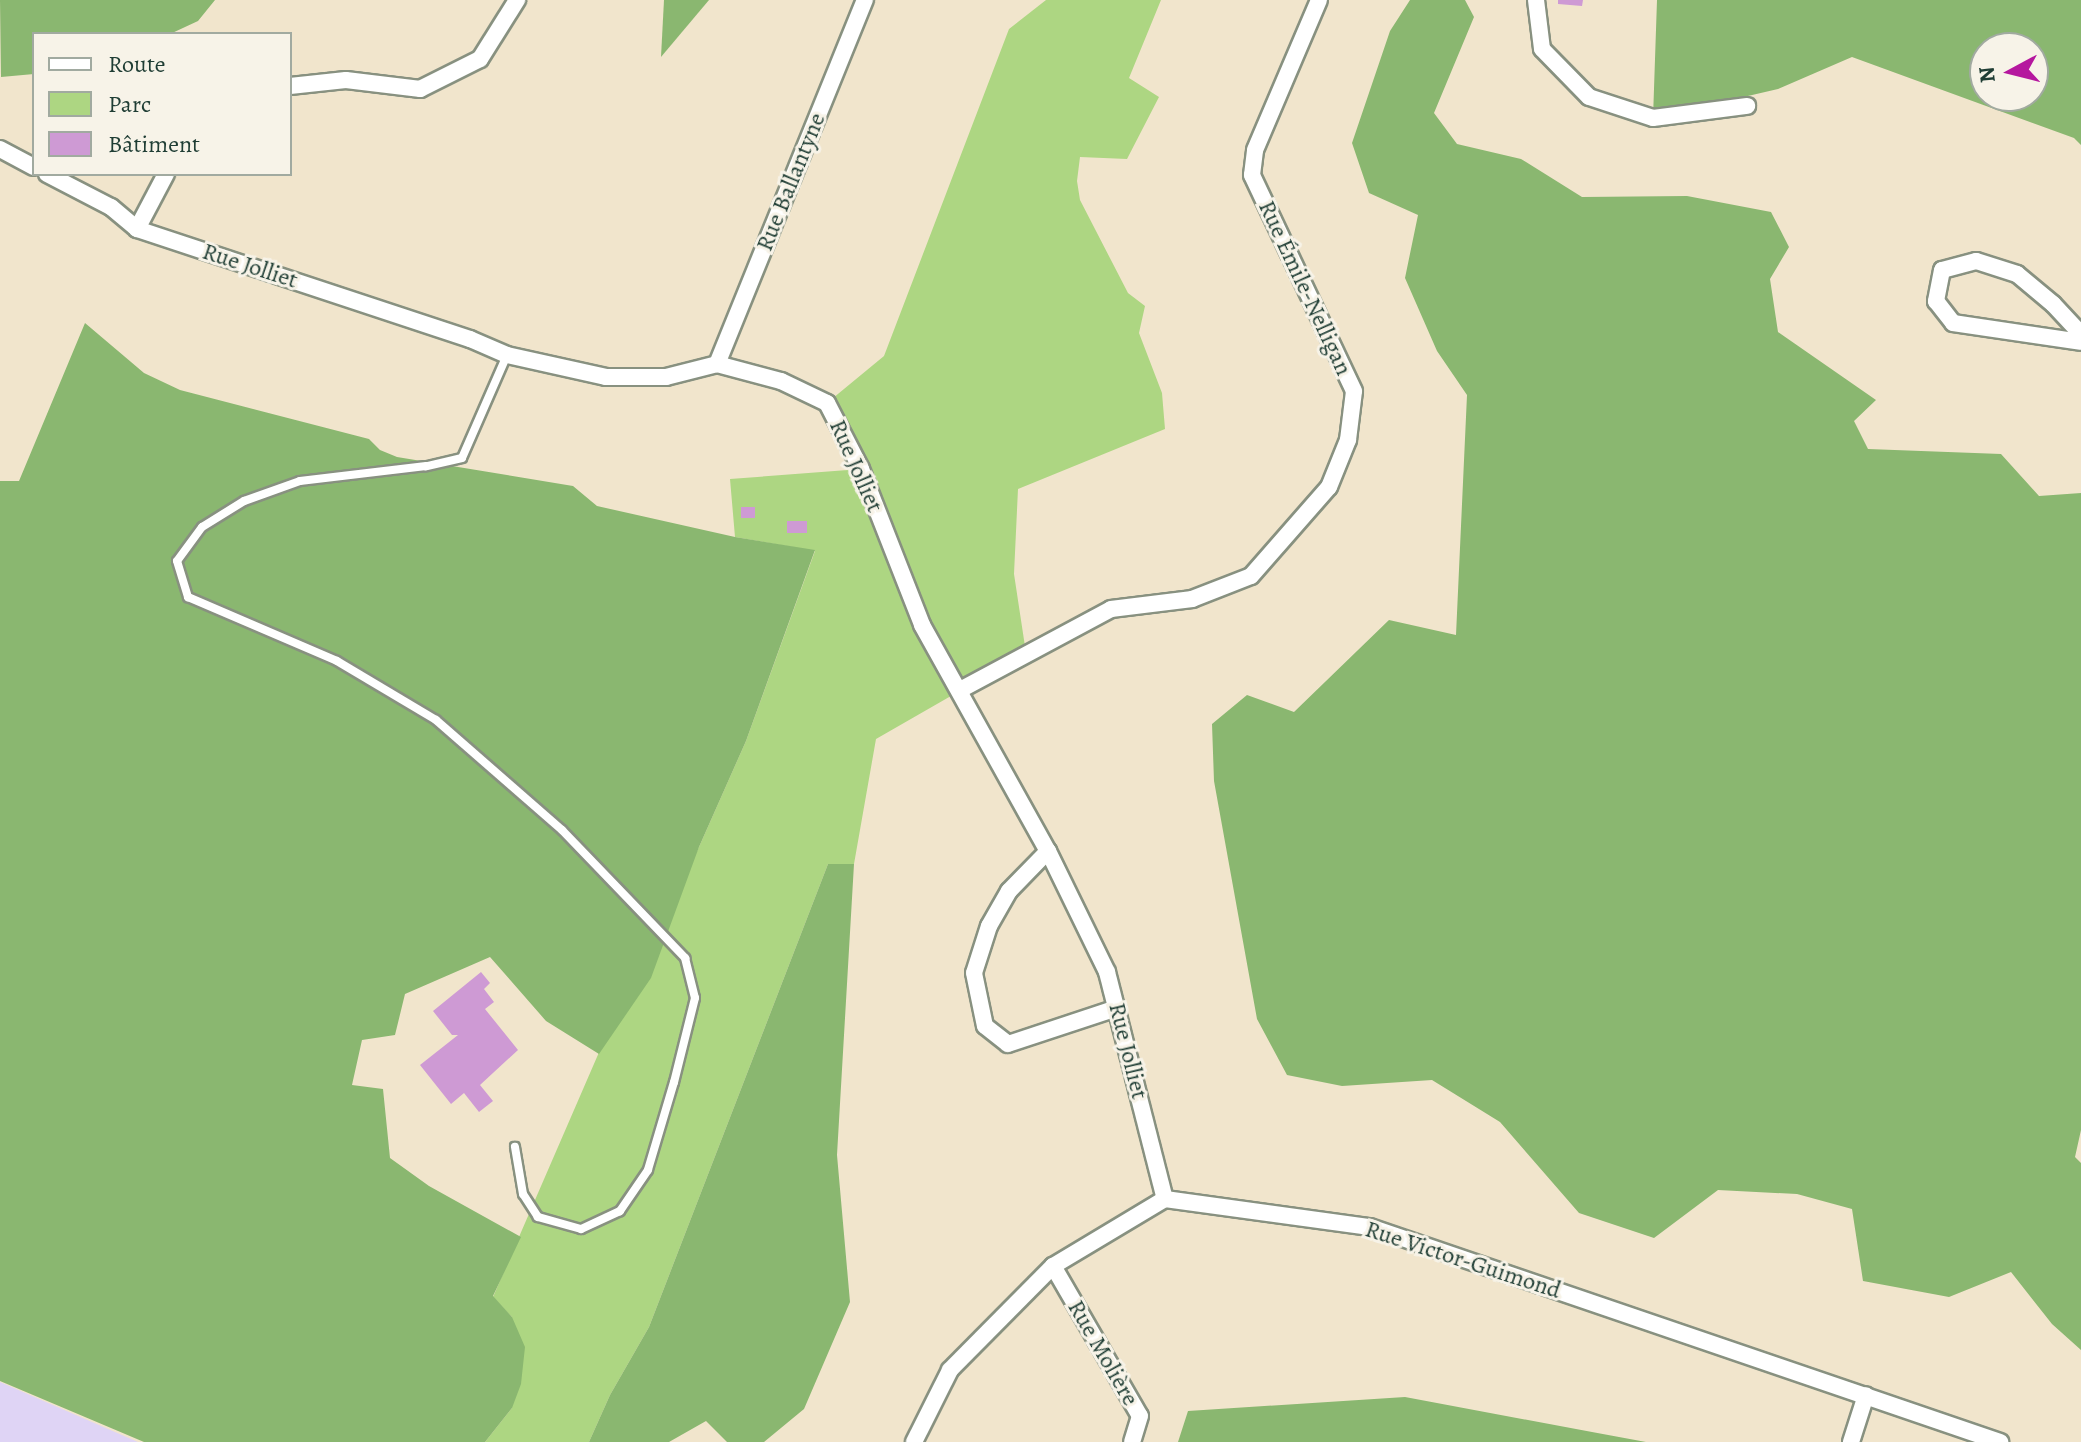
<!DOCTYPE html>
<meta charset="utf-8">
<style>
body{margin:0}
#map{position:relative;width:2081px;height:1442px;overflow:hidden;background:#f1e5cc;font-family:Alegreya,serif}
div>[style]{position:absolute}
.built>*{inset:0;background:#dfd4f5}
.green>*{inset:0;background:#add682}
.forest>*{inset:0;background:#8ab770}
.building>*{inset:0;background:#ce9ad4;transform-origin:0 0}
.roads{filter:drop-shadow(2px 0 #889180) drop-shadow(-2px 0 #889180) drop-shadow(0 2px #889180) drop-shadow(0 -2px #889180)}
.service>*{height:8px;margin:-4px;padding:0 4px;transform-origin:4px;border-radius:4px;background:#fff}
.minor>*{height:16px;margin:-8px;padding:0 8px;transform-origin:8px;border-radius:8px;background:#fff}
span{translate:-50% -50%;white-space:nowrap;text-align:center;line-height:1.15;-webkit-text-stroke:6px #f7f3e8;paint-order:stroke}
.street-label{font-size:24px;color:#1f3d34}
.legend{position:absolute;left:32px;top:32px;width:260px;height:144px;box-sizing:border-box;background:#f7f3e8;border:2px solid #a1aaa0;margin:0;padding:10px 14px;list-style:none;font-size:24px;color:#1f3d34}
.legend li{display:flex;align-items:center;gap:16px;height:40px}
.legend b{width:40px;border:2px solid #a1aaa0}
.north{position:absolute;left:1969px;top:32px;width:80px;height:80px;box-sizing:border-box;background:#f7f3e8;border:2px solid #a1aaa0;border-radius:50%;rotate:263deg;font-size:22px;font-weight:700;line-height:32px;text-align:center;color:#1f3d34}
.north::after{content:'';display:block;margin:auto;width:28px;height:36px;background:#b5179e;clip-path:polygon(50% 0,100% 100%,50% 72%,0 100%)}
</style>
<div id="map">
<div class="built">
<i style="clip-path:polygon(0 1382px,138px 1442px,0 1442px)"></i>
</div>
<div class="green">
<i style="clip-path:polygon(1046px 0,1161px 0,1129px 78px,1159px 97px,1127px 159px,1080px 157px,1077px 181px,1080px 200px,1128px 293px,1145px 306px,1139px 333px,1162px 393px,1165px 429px,1018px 489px,1014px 574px,1026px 653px,876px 739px,854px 864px,828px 864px,649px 1327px,610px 1395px,589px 1442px,485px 1442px,512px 1408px,512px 1317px,493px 1297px,600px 1050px,699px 847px,746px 741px,815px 551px,735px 537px,730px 479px,861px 469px,827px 403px,884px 356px,1009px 29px)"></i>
</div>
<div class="forest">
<i style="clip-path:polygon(0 0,215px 0,198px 21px,170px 34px,34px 34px,34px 74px,1px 77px)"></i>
<i style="clip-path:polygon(664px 0,709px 0,661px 57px)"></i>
<i style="clip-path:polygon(1410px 0,1465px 0,1474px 17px,1434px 113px,1457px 144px,1521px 159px,1582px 197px,1687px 196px,1771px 212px,1789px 247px,1770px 279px,1778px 332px,1876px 400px,1854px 421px,1868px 449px,2001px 454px,2039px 496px,2081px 493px,2081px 1130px,2075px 1157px,2081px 1163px,2081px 1350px,2052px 1324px,2011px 1272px,1949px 1297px,1863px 1281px,1852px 1209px,1797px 1194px,1718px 1190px,1654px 1238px,1579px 1213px,1500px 1122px,1432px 1080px,1342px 1086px,1287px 1075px,1257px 1019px,1214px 781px,1212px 724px,1247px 695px,1294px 712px,1389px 620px,1456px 635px,1467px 395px,1437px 351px,1405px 278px,1418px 215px,1369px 193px,1352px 143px,1390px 31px)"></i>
<i style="clip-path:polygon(evenodd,1657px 0,2081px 0,2081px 145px,2074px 138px,1852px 57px,1778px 89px,1653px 118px,1657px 0,1985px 48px,2033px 48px,2033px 96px,1985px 96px,1985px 48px)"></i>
<i style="clip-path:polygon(85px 323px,144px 373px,180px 390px,369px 439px,380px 450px,397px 457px,573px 486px,597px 506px,735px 537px,815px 550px,746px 741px,699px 847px,651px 978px,599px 1054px,546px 1021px,490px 957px,405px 994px,395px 1035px,362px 1040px,352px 1085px,383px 1089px,390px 1158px,429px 1186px,521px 1237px,493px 1296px,512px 1317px,525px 1347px,521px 1384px,512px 1408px,485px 1442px,144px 1442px,0 1381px,0 481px,19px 481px)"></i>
<i style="clip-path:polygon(828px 864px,854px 864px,837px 1155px,850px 1302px,804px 1409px,764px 1442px,727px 1442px,706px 1421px,669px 1442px,589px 1442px,610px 1395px,649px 1327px)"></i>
<i style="clip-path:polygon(1405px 1397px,1592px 1432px,1646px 1442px,1178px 1442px,1188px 1411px)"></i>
</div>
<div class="building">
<i style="clip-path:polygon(1558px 0,1583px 0,1582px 6px,1558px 4px)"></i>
<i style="left:741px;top:507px;width:14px;height:11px"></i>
<i style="left:807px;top:521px;width:12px;height:20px;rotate:90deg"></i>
<i style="clip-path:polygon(481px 972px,490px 983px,484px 989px,494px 1002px,485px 1009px,518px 1050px,480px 1085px,493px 1101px,479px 1112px,464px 1093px,451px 1104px,420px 1065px,458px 1035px,452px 1035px,433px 1011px)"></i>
</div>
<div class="roads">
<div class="service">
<i style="left:507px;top:355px;width:112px;rotate:113.6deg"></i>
<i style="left:462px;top:458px;width:37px;rotate:167deg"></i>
<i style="left:426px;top:466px;width:127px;rotate:173.2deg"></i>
<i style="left:300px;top:481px;width:59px;rotate:160.3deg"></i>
<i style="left:244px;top:501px;width:49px;rotate:148.2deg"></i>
<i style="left:202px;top:527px;width:42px;rotate:126.3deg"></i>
<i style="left:177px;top:561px;width:38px;rotate:73deg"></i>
<i style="left:188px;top:597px;width:162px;rotate:23.2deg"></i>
<i style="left:337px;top:661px;width:115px;rotate:30.8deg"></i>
<i style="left:436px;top:720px;width:167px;rotate:41.1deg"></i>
<i style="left:562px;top:830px;width:178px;rotate:46.1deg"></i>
<i style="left:685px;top:958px;width:41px;rotate:76deg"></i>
<i style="left:695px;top:998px;width:87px;rotate:104deg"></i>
<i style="left:674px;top:1082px;width:92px;rotate:106.5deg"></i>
<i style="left:648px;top:1170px;width:50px;rotate:124.3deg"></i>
<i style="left:620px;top:1211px;width:43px;rotate:155.2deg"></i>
<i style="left:581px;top:1229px;width:45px;rotate:-164.4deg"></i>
<i style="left:538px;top:1217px;width:27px;rotate:-123deg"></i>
<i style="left:523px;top:1194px;width:48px;rotate:-99.7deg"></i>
</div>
<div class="minor">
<i style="left:1536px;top:0;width:49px;rotate:83deg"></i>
<i style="left:1542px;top:49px;width:67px;rotate:45.6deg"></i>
<i style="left:1589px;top:97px;width:67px;rotate:18.2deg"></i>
<i style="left:1653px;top:118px;width:95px;rotate:-7.3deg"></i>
<i style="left:290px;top:86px;width:56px;rotate:-6.1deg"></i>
<i style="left:346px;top:80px;width:75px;rotate:6.9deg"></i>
<i style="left:420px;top:89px;width:67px;rotate:-26.6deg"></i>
<i style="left:480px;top:59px;width:70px;rotate:-57.9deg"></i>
<i style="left:0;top:149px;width:38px;rotate:28deg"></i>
<i style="left:47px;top:174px;width:72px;rotate:27.3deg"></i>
<i style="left:111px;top:207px;width:34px;rotate:40deg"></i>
<i style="left:137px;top:229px;width:351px;rotate:18.3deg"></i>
<i style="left:470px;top:339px;width:40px;rotate:23.4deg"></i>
<i style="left:507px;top:355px;width:101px;rotate:12.5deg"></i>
<i style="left:606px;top:377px;width:60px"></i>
<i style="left:666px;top:377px;width:53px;rotate:-14.3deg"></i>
<i style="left:717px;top:364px;width:66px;rotate:14.9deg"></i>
<i style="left:781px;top:381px;width:51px;rotate:25.6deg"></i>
<i style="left:827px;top:403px;width:74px;rotate:62.7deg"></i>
<i style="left:861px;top:469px;width:168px;rotate:68.6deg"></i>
<i style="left:922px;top:625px;width:259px;rotate:60.9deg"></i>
<i style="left:1048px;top:851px;width:135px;rotate:64deg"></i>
<i style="left:1107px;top:972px;width:234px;rotate:75.7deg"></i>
<i style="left:137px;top:229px;width:62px;rotate:-62.2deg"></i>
<i style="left:2081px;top:334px;width:41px;rotate:-133deg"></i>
<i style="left:2053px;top:304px;width:47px;rotate:-140.2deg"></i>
<i style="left:2017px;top:274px;width:43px;rotate:-162.4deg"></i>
<i style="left:1976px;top:261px;width:35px;rotate:165deg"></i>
<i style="left:1942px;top:270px;width:32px;rotate:101deg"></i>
<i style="left:1936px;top:301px;width:28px;rotate:52deg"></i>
<i style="left:1953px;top:323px;width:129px;rotate:8.4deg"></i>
<i style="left:717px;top:364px;width:393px;rotate:-67.9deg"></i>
<i style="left:960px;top:690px;width:171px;rotate:-28.2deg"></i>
<i style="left:1111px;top:609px;width:82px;rotate:-7deg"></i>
<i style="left:1192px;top:599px;width:63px;rotate:-21.3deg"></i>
<i style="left:1251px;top:576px;width:118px;rotate:-48.8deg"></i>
<i style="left:1329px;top:487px;width:51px;rotate:-68deg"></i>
<i style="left:1348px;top:440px;width:49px;rotate:-83deg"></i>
<i style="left:1354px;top:391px;width:239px;rotate:-115.3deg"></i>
<i style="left:1252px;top:175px;width:25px;rotate:-83deg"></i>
<i style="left:1255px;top:150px;width:163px;rotate:-66.9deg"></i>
<i style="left:1048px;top:851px;width:56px;rotate:134.3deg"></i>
<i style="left:1009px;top:891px;width:40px;rotate:119.7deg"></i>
<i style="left:989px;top:926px;width:49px;rotate:107.7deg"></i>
<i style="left:974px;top:973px;width:54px;rotate:78.3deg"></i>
<i style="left:985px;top:1026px;width:29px;rotate:38deg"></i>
<i style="left:1008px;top:1044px;width:115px;rotate:-18.3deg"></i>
<i style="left:1053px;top:1266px;width:173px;rotate:59.9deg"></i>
<i style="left:1140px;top:1416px;width:27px;rotate:107deg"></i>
<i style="left:914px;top:1442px;width:80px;rotate:-63.4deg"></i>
<i style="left:950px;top:1370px;width:146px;rotate:-45.3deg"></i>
<i style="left:1053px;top:1266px;width:131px;rotate:-30.9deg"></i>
<i style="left:1165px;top:1199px;width:207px;rotate:7.8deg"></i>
<i style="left:1370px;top:1227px;width:666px;rotate:18.84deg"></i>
<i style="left:1851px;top:1442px;width:49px;rotate:-72.3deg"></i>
</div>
</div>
<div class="street-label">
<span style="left:791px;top:182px;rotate:-68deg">Rue Ballantyne</span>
<span style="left:250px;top:266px;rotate:18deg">Rue Jolliet</span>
<span style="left:1305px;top:288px;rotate:65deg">Rue Émile-Nelligan</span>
<span style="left:856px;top:466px;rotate:66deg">Rue Jolliet</span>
<span style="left:1128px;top:1051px;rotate:76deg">Rue Jolliet</span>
<span style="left:1463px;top:1260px;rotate:18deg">Rue Victor-Guimond</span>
<span style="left:1103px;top:1353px;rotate:60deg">Rue Molière</span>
</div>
<ul class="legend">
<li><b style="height:10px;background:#fff"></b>Route</li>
<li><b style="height:22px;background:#add682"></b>Parc</li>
<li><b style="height:22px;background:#ce9ad4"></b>Bâtiment</li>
</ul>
<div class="north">N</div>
</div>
